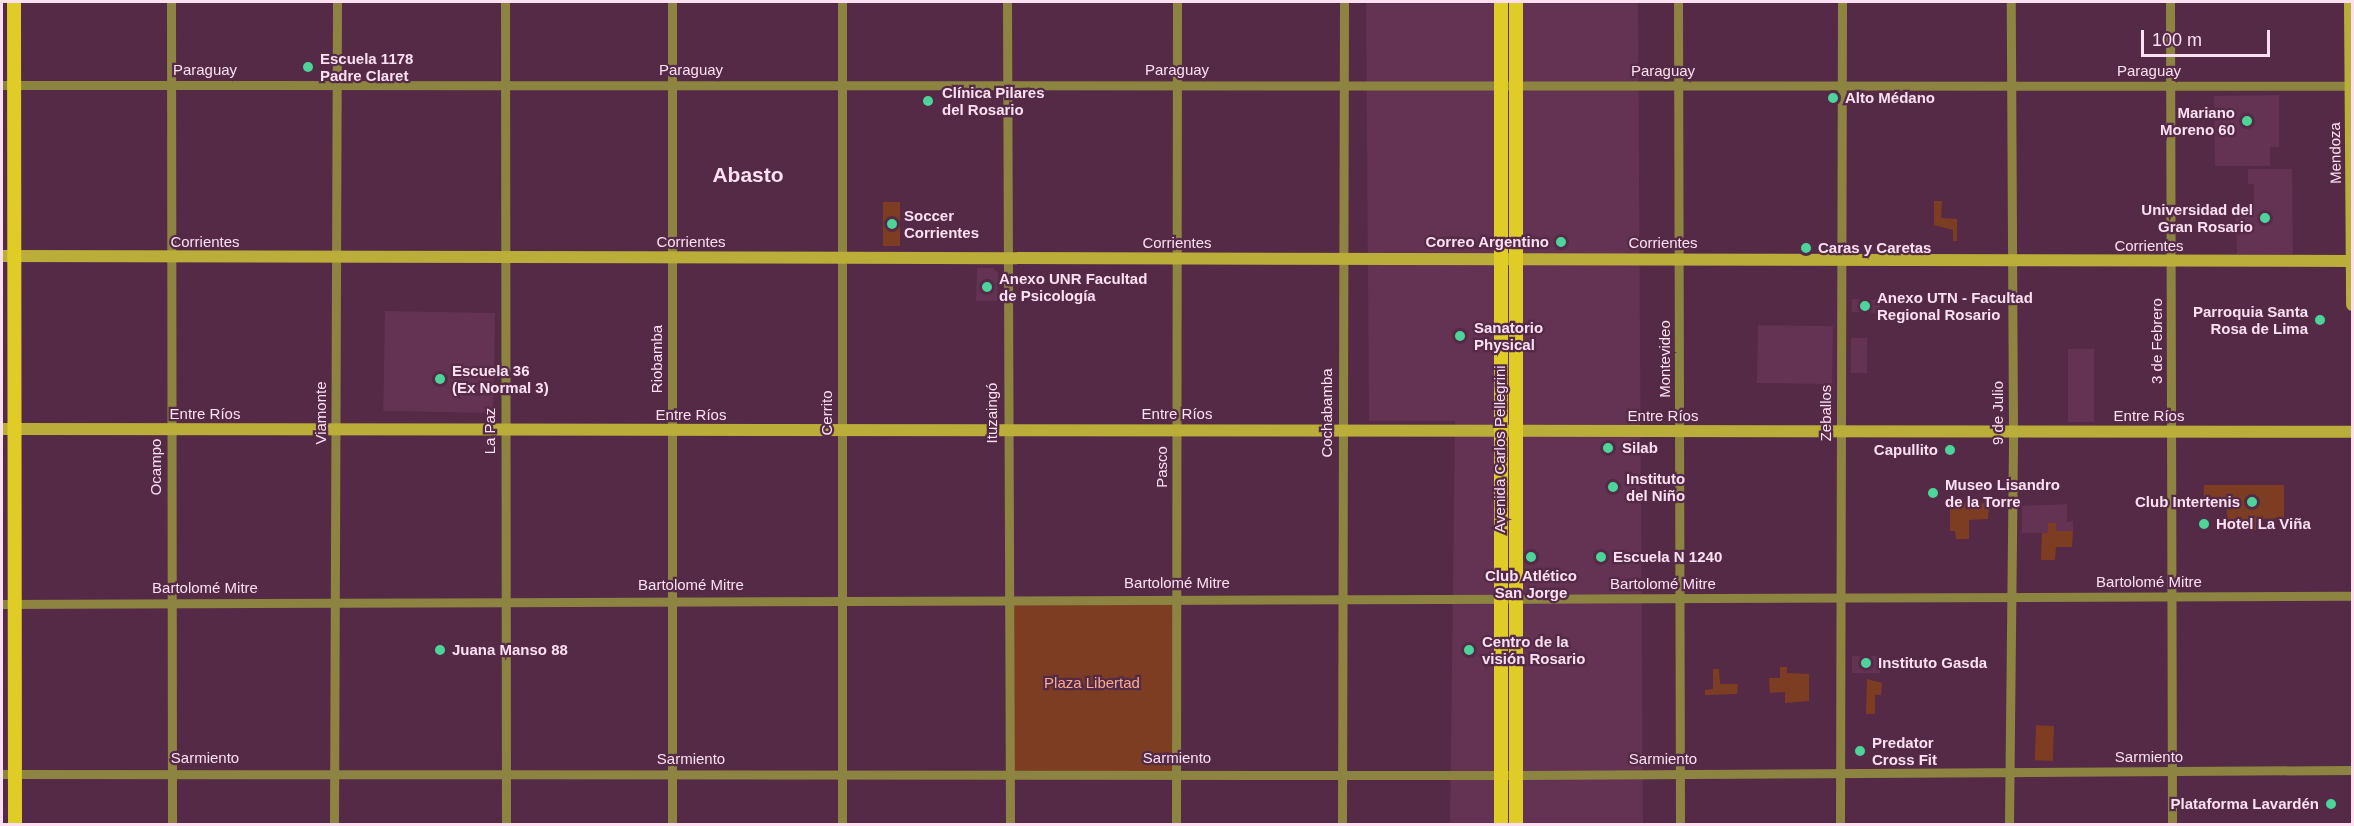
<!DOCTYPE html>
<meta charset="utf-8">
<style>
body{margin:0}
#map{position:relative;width:2354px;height:826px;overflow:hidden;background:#552a46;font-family:Helvetica,sans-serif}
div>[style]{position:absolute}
.built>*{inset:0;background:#643252;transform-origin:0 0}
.green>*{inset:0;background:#7d3d23;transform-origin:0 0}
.street>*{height:9px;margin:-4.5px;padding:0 4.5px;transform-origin:4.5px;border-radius:4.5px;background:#8d8442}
.secondary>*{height:12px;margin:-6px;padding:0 6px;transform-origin:6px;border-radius:6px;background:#bbad39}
.primary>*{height:14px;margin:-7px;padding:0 7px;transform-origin:7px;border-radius:7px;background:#dfcc26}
.dots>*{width:16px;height:16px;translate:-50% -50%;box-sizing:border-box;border:3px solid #552a46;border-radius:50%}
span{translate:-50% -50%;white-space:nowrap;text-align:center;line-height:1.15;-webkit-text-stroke:4.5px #552a46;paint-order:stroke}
.poi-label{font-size:15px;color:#fcdff0;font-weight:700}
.left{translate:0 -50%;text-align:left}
.right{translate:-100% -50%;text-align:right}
.street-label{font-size:15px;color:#fcdff0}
.park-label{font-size:15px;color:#f7ab8d}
.district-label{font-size:21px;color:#fcdff0;font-weight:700}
.frame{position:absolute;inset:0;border:3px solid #fcdff0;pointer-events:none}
.scale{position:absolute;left:2141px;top:30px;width:129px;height:27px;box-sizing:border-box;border:3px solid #fcdff0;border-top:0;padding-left:8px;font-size:18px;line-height:21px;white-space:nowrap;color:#fcdff0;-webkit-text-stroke:4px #552a46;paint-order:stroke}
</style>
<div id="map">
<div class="built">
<i style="clip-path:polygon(1366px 2px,1638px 2px,1643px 824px,1450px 824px,1455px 421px,1369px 421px)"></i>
<i style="clip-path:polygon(2279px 95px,2279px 147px,2270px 147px,2270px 166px,2215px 166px,2214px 96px)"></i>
<i style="clip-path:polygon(2248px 169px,2292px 169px,2293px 254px,2237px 254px,2236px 206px,2254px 206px,2254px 184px,2248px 184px)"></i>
<i style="clip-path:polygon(977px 268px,993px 268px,998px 273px,997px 301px,976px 301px)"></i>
<i style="left:1852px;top:299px;width:28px;height:13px;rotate:2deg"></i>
<i style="left:385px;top:311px;width:110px;height:100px;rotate:1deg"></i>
<i style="left:1758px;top:325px;width:75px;height:58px;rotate:1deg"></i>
<i style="left:1851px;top:338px;width:16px;height:35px"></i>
<i style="left:2068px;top:349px;width:26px;height:73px"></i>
<i style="clip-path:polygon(2067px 504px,2067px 522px,2073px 521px,2073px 531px,2056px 531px,2056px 523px,2048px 524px,2048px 533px,2022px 533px,2022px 506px)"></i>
<i style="left:1852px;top:656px;width:28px;height:17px"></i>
</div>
<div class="green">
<i style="clip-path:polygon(1934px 201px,1942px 201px,1941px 218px,1957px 219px,1957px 241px,1953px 241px,1953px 230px,1934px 225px)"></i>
<i style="left:883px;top:202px;width:17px;height:44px"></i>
<i style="clip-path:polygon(2204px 485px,2284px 485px,2284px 518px,2256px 519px,2256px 530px,2229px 529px,2226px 507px,2203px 507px)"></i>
<i style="clip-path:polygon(1950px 502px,1989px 503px,1988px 519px,1969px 520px,1969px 539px,1956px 539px,1955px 531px,1950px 531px)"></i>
<i style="clip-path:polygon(2048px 523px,2056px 523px,2056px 531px,2073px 531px,2072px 547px,2056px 547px,2055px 560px,2041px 560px,2042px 533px,2048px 533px)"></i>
<i style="left:1006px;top:598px;width:171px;height:176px"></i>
<i style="clip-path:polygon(1780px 667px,1787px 667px,1787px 673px,1809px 674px,1809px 701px,1785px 703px,1785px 692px,1770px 693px,1769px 678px,1780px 678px)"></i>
<i style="clip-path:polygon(1713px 669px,1719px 669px,1720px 684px,1738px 684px,1737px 694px,1705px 695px,1705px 690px,1713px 689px)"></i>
<i style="clip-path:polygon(1867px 679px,1882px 683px,1881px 695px,1875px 695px,1875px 714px,1866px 714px)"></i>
<i style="left:2054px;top:726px;width:35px;height:18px;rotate:92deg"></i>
</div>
<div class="street">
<i style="left:171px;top:2px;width:822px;rotate:89.93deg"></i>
<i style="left:505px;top:2px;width:822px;rotate:89.93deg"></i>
<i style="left:672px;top:2px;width:822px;rotate:90deg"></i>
<i style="left:1007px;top:2px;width:822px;rotate:89.79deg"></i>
<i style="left:1678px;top:2px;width:822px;rotate:89.86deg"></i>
<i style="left:2170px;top:2px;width:822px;rotate:89.86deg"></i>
<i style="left:2px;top:85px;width:2350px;rotate:0.02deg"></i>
<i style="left:2px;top:604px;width:2350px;rotate:-0.2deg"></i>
<i style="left:2px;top:774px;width:1506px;rotate:0.04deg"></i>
<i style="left:1508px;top:775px;width:844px;rotate:-0.34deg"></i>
<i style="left:334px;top:824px;width:822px;rotate:-89.79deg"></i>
<i style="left:842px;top:824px;width:822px;rotate:-90deg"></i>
<i style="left:1176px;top:824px;width:822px;rotate:-89.93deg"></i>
<i style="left:1342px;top:824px;width:822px;rotate:-89.86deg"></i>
<i style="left:1840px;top:824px;width:822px;rotate:-89.86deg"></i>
<i style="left:2009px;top:824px;width:392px;rotate:-89.4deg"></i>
<i style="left:2013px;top:432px;width:430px;rotate:-90.3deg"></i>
</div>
<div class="secondary">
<i style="left:2350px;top:2px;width:303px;rotate:89.6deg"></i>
<i style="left:2px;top:256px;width:2350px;rotate:0.12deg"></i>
<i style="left:2px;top:429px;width:2350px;rotate:0.07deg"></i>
</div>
<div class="primary">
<i style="left:14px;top:2px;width:822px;rotate:89.93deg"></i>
<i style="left:1501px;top:824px;width:822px;rotate:-90deg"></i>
<i style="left:1516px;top:824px;width:822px;rotate:-90deg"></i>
</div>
<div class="dots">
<i style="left:308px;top:67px;background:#4cd49b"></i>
<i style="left:1833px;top:98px;background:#4cd49b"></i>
<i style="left:928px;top:101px;background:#4cd49b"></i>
<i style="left:2247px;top:121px;background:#4cd49b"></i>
<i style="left:2265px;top:218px;background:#4cd49b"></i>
<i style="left:892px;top:224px;background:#4cd49b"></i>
<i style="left:1561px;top:242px;background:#4cd49b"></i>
<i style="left:1806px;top:248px;background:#4cd49b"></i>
<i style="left:987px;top:287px;background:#4cd49b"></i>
<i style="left:1865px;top:306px;background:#4cd49b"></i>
<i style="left:2320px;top:320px;background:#4cd49b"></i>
<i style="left:1460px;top:336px;background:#4cd49b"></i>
<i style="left:440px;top:379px;background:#4cd49b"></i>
<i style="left:1608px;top:448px;background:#4cd49b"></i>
<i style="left:1950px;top:450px;background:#4cd49b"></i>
<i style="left:1613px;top:487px;background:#4cd49b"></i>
<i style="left:1933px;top:493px;background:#4cd49b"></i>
<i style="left:2252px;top:502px;background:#4cd49b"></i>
<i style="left:2204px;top:524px;background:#4cd49b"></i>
<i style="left:1531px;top:557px;background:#4cd49b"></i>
<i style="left:1601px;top:557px;background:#4cd49b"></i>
<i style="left:440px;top:650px;background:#4cd49b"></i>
<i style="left:1469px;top:650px;background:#4cd49b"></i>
<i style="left:1866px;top:663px;background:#4cd49b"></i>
<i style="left:1860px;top:751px;background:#4cd49b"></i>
<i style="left:2331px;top:804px;background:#4cd49b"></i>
</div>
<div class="poi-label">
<span class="left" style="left:320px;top:67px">Escuela 1178<br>Padre Claret</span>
<span class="left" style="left:942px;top:101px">Clínica Pilares<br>del Rosario</span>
<span class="left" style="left:1845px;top:98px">Alto Médano</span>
<span class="right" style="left:2235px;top:121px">Mariano<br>Moreno 60</span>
<span class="right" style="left:2253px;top:218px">Universidad del<br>Gran Rosario</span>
<span class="left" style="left:904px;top:224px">Soccer<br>Corrientes</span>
<span class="right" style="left:1549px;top:242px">Correo Argentino</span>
<span class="left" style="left:1818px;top:248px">Caras y Caretas</span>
<span class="left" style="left:999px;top:287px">Anexo UNR Facultad<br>de Psicología</span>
<span class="left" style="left:1877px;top:306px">Anexo UTN - Facultad<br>Regional Rosario</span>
<span class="right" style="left:2308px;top:320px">Parroquia Santa<br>Rosa de Lima</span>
<span class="left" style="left:1474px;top:336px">Sanatorio<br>Physical</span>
<span class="left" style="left:452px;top:379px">Escuela 36<br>(Ex Normal 3)</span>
<span class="left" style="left:1622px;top:448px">Silab</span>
<span class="right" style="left:1938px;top:450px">Capullito</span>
<span class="left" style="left:1626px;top:487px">Instituto<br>del Niño</span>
<span class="left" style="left:1945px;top:493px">Museo Lisandro<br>de la Torre</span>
<span class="right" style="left:2240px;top:502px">Club Intertenis</span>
<span class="left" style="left:2216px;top:524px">Hotel La Viña</span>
<span class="left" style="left:1613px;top:557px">Escuela N 1240</span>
<span style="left:1531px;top:584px">Club Atlético<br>San Jorge</span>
<span class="left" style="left:1482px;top:650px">Centro de la<br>visión Rosario</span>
<span class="left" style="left:452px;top:650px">Juana Manso 88</span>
<span class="left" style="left:1878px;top:663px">Instituto Gasda</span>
<span class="left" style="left:1872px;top:751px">Predator<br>Cross Fit</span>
<span class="right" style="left:2319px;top:804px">Plataforma Lavardén</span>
</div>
<div class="street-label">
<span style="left:205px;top:70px">Paraguay</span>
<span style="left:691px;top:70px">Paraguay</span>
<span style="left:1177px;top:70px">Paraguay</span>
<span style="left:1663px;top:71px">Paraguay</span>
<span style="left:2149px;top:71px">Paraguay</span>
<span style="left:2335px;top:153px;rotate:-91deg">Mendoza</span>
<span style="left:205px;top:242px">Corrientes</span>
<span style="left:691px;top:242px">Corrientes</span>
<span style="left:1177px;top:243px">Corrientes</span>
<span style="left:1663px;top:243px">Corrientes</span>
<span style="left:2149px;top:246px">Corrientes</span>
<span style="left:2157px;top:341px;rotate:-90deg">3 de Febrero</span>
<span style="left:657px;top:359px;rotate:-90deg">Riobamba</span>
<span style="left:1665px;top:359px;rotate:-90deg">Montevideo</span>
<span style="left:321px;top:413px;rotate:-90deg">Viamonte</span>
<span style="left:827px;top:413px;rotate:-90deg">Cerrito</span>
<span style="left:992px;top:413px;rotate:-90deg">Ituzaingó</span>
<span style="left:1327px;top:413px;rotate:-90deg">Cochabamba</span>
<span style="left:1826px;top:413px;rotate:-90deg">Zeballos</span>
<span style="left:1998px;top:413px;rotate:-90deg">9 de Julio</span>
<span style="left:205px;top:414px">Entre Ríos</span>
<span style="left:1177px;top:414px">Entre Ríos</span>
<span style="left:691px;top:415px">Entre Ríos</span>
<span style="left:1663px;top:416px">Entre Ríos</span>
<span style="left:2149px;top:416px">Entre Ríos</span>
<span style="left:490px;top:431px;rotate:-90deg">La Paz</span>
<span style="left:1500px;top:449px;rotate:-90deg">Avenida Carlos Pellegrini</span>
<span style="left:156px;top:467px;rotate:-90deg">Ocampo</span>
<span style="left:1162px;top:467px;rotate:-90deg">Pasco</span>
<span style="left:2149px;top:582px">Bartolomé Mitre</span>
<span style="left:1177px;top:583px">Bartolomé Mitre</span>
<span style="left:1663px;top:584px">Bartolomé Mitre</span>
<span style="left:691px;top:585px">Bartolomé Mitre</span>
<span style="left:205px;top:588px">Bartolomé Mitre</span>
<span style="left:2149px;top:757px">Sarmiento</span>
<span style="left:205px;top:758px">Sarmiento</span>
<span style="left:1177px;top:758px">Sarmiento</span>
<span style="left:691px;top:759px">Sarmiento</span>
<span style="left:1663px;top:759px">Sarmiento</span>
</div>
<div class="park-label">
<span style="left:1092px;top:683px">Plaza Libertad</span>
</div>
<div class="district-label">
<span style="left:748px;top:175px">Abasto</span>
</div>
<div class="frame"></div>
<div class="scale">100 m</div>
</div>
